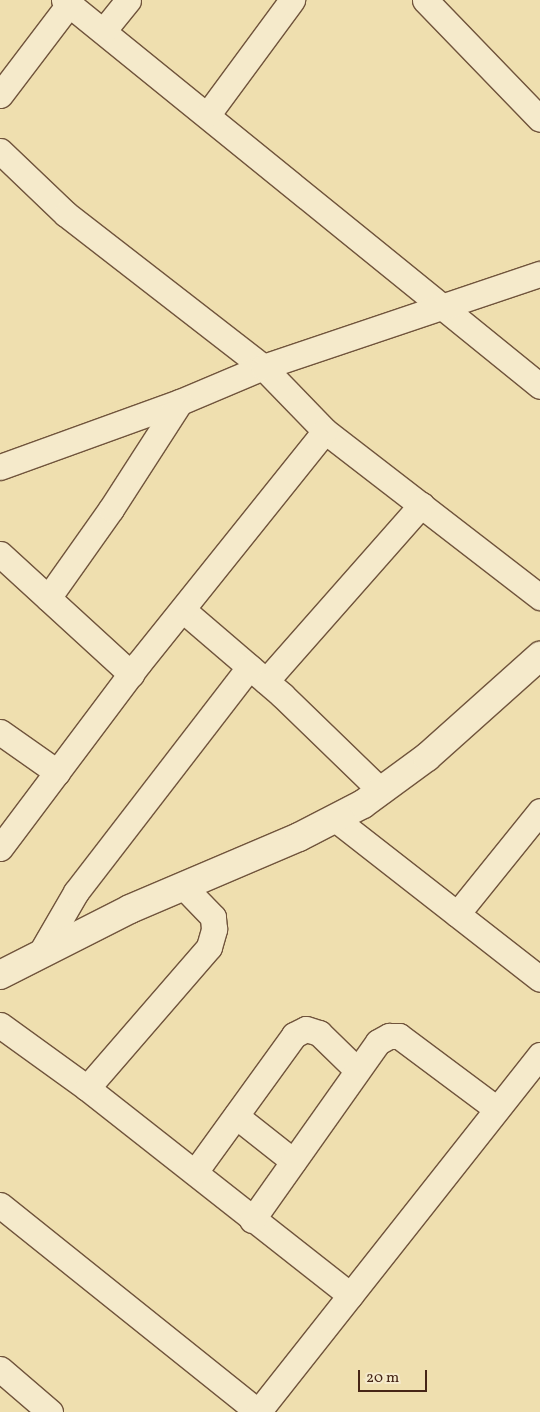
<!DOCTYPE html>
<style>
body{margin:0}
#map{position:relative;width:540px;height:1412px;overflow:hidden;background:#efdfaf;font-family:Vollkorn,serif}
div>[style]{position:absolute}
.roads{filter:drop-shadow(1px 0 #70543c) drop-shadow(-1px 0 #70543c) drop-shadow(0 1px #70543c) drop-shadow(0 -1px #70543c)}
.street>*{height:25px;margin:-12.5px;padding:0 12.5px;transform-origin:12.5px;border-radius:12.5px;background:#f5eacb}
.secondary>*{height:28px;margin:-14px;padding:0 14px;transform-origin:14px;border-radius:14px;background:#f5eacb}
span{translate:-50% -50%;white-space:nowrap;text-align:center;line-height:1.15;-webkit-text-stroke:5px #f5eacb;paint-order:stroke}
.scale{position:absolute;left:358px;top:1370px;width:69px;height:22px;box-sizing:border-box;border:2px solid #462516;border-top:0;padding-left:6px;font-size:15px;line-height:18px;white-space:nowrap;color:#462516;-webkit-text-stroke:4px #f5eacb;paint-order:stroke}
</style>
<div id="map">
<div class="roads">
<div class="street">
<i style="left:64px;top:0;width:613px;rotate:39.04deg"></i>
<i style="left:425px;top:0;width:165px;rotate:46deg"></i>
<i style="left:104px;top:30px;width:38px;rotate:-51deg"></i>
<i style="left:0;top:95px;width:114px;rotate:-52.8deg"></i>
<i style="left:208px;top:114px;width:142px;rotate:-53.6deg"></i>
<i style="left:0;top:151px;width:91px;rotate:43.7deg"></i>
<i style="left:66px;top:214px;width:249px;rotate:37.8deg"></i>
<i style="left:263px;top:367px;width:89px;rotate:45.9deg"></i>
<i style="left:325px;top:431px;width:272px;rotate:37.7deg"></i>
<i style="left:0;top:467px;width:191px;rotate:-19.9deg"></i>
<i style="left:180px;top:402px;width:90px;rotate:-22.9deg"></i>
<i style="left:263px;top:367px;width:292px;rotate:-18.6deg"></i>
<i style="left:0;top:554px;width:178px;rotate:42.5deg"></i>
<i style="left:48px;top:598px;width:109px;rotate:-54.7deg"></i>
<i style="left:111px;top:509px;width:127px;rotate:-57.2deg"></i>
<i style="left:184px;top:611px;width:129px;rotate:40.6deg"></i>
<i style="left:282px;top:695px;width:138px;rotate:44.1deg"></i>
<i style="left:266px;top:681px;width:235px;rotate:-48.6deg"></i>
<i style="left:0;top:732px;width:70px;rotate:35.1deg"></i>
<i style="left:334px;top:818px;width:261px;rotate:38deg"></i>
<i style="left:0;top:848px;width:231px;rotate:-53.1deg"></i>
<i style="left:139px;top:663px;width:297px;rotate:-51.3deg"></i>
<i style="left:457px;top:914px;width:132px;rotate:-51.1deg"></i>
<i style="left:40px;top:954px;width:72px;rotate:-59.9deg"></i>
<i style="left:76px;top:892px;width:284px;rotate:-52.4deg"></i>
<i style="left:0;top:1025px;width:107px;rotate:35.9deg"></i>
<i style="left:87px;top:1088px;width:335px;rotate:38.2deg"></i>
<i style="left:87px;top:1088px;width:186px;rotate:-49.1deg"></i>
<i style="left:209px;top:947px;width:19px;rotate:-74deg"></i>
<i style="left:214px;top:929px;width:12px;rotate:-95deg"></i>
<i style="left:213px;top:917px;width:43px;rotate:-134.1deg"></i>
<i style="left:236px;top:1116px;width:73px;rotate:38.3deg"></i>
<i style="left:195px;top:1172px;width:169px;rotate:-54.1deg"></i>
<i style="left:294px;top:1035px;width:13px;rotate:-27deg"></i>
<i style="left:306px;top:1029px;width:14px;rotate:17deg"></i>
<i style="left:319px;top:1033px;width:53px;rotate:44.2deg"></i>
<i style="left:0;top:1205px;width:331px;rotate:38.7deg"></i>
<i style="left:252px;top:1220px;width:218px;rotate:-54.7deg"></i>
<i style="left:378px;top:1042px;width:13px;rotate:-29deg"></i>
<i style="left:389px;top:1036px;width:10px"></i>
<i style="left:399px;top:1036px;width:122px;rotate:36.7deg"></i>
<i style="left:0;top:1369px;width:66px;rotate:40.7deg"></i>
<i style="left:258px;top:1412px;width:455px;rotate:-51.7deg"></i>
</div>
<div class="secondary">
<i style="left:0;top:975px;width:146px;rotate:-26.9deg"></i>
<i style="left:130px;top:909px;width:184px;rotate:-23.1deg"></i>
<i style="left:299px;top:837px;width:72px;rotate:-27.3deg"></i>
<i style="left:363px;top:804px;width:79px;rotate:-36.3deg"></i>
<i style="left:427px;top:757px;width:152px;rotate:-41.8deg"></i>
</div>
</div>
<div class="scale">20 m</div>
</div>
